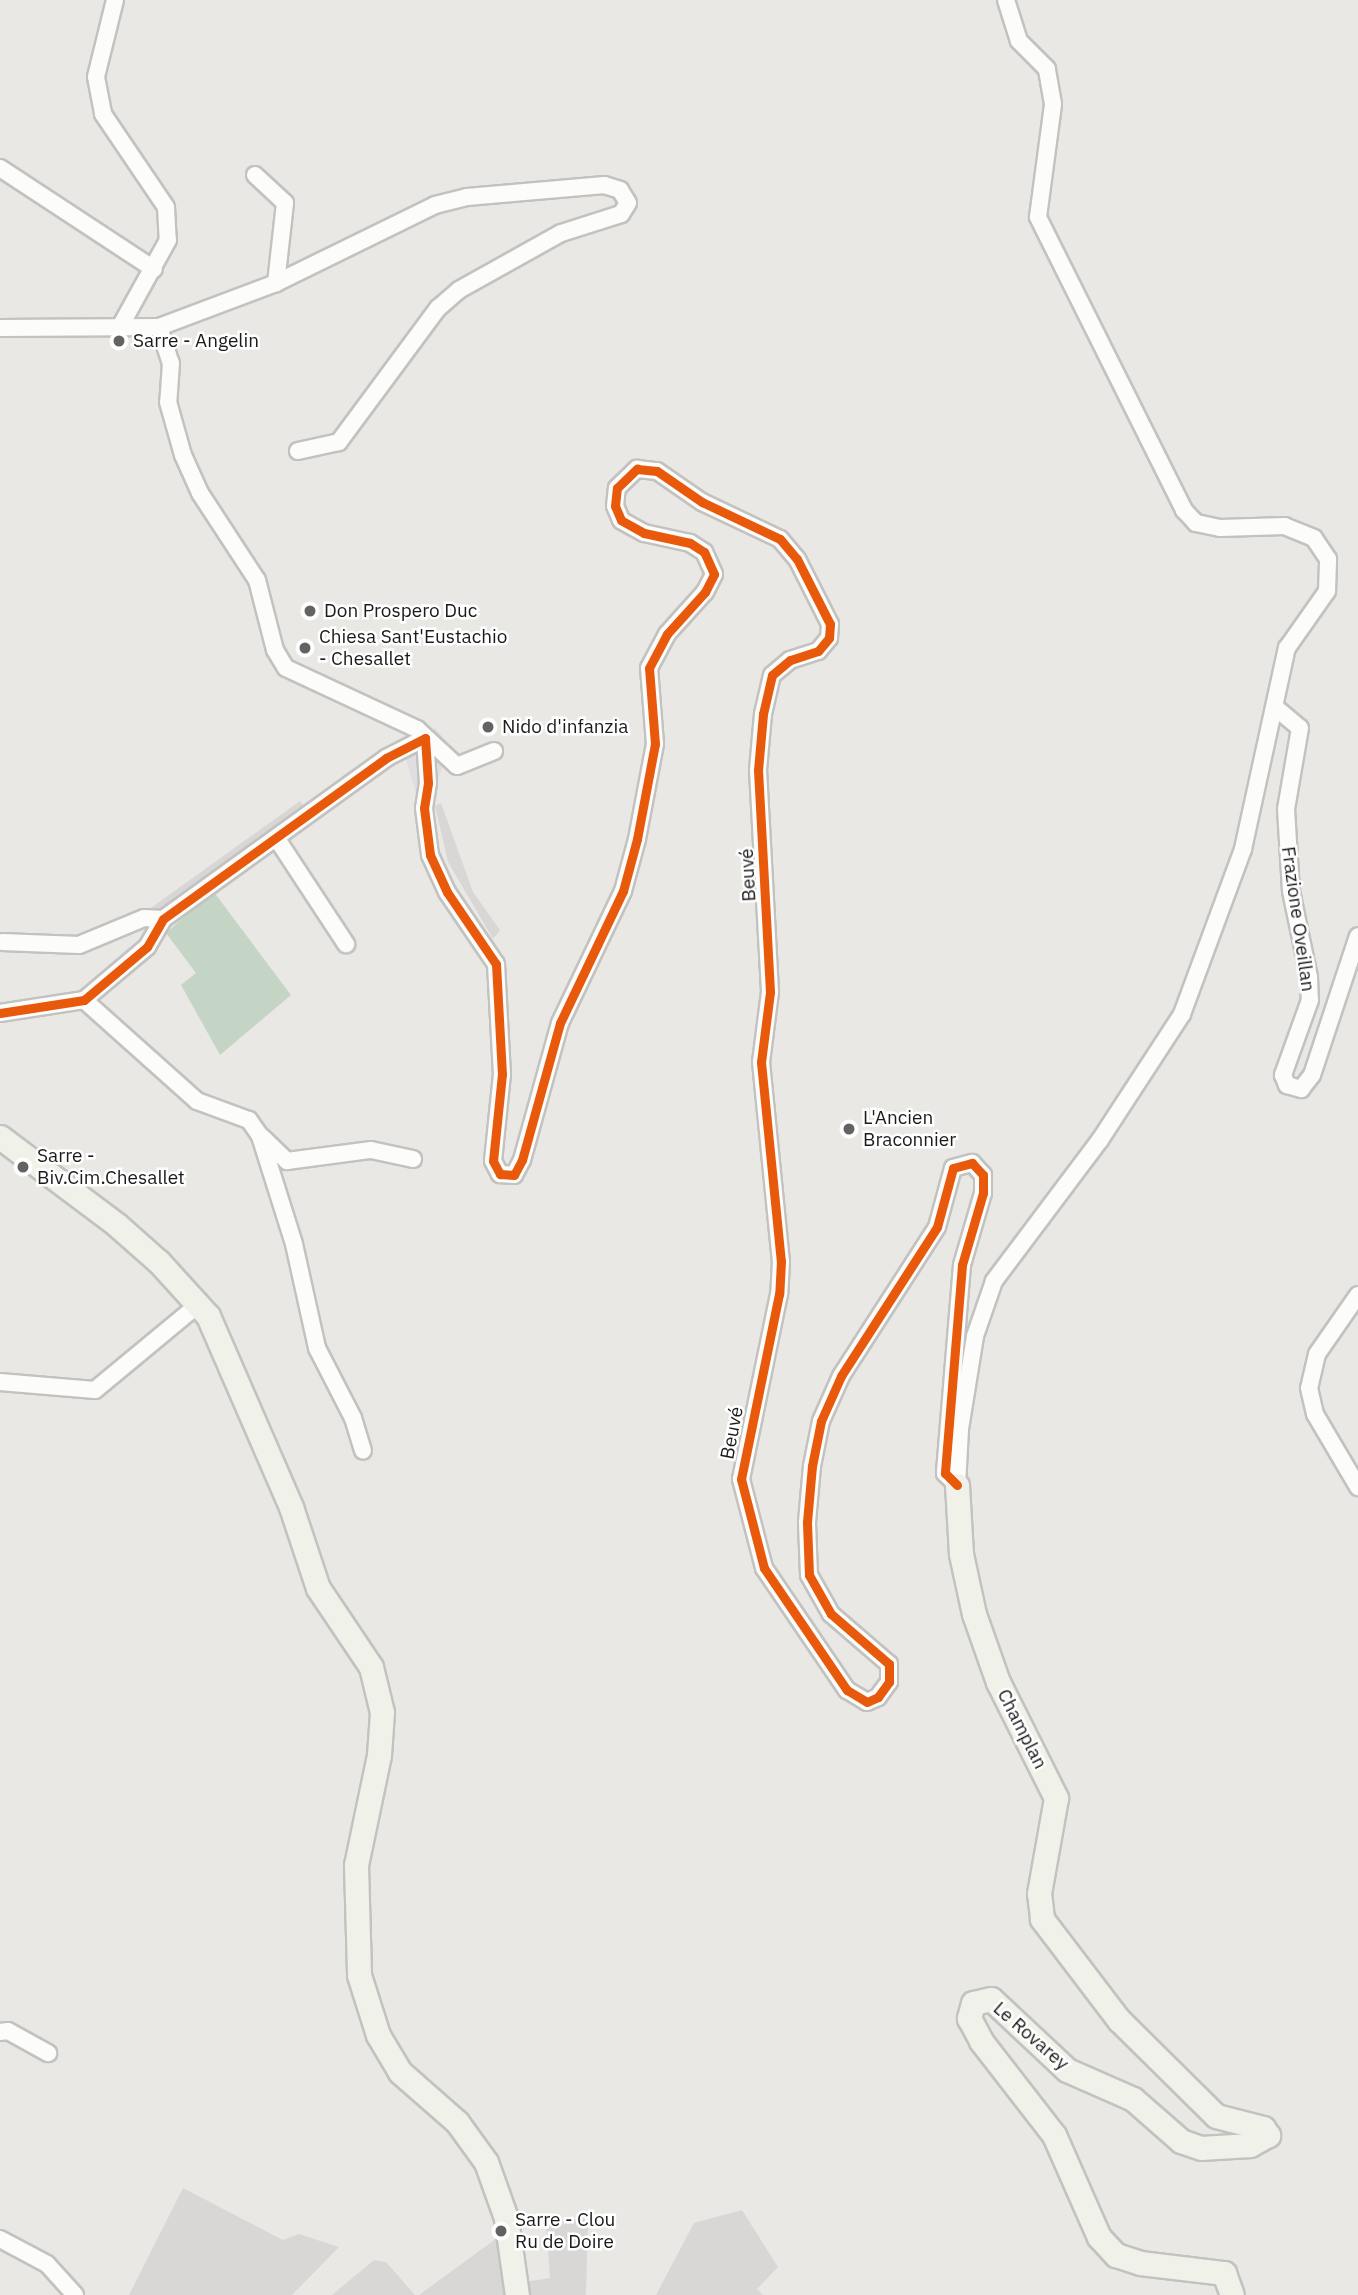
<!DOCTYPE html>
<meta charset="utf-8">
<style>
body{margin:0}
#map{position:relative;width:1358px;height:2295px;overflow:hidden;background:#eae8e4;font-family:"IBM Plex Sans",sans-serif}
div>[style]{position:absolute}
.residential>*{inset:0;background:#d9d7d5}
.religious>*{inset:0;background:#d8d7d5}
.cemetery>*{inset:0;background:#c4d4c5}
.plaza>*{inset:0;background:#e0dee3}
.roads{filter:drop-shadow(2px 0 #c2c2c0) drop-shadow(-2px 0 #c2c2c0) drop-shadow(0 2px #c2c2c0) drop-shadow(0 -2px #c2c2c0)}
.street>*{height:16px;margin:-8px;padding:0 8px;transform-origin:8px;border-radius:8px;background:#fcfcfb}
.secondary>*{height:23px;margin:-11.5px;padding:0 11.5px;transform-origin:11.5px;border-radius:11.5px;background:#f0f1e9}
.cycleway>*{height:9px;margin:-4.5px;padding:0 4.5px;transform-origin:4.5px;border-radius:4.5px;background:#e8590c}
.dots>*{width:19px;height:19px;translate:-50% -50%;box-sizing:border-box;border:4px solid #fff;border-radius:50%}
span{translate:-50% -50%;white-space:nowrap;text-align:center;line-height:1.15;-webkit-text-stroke:5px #fff;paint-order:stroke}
.poi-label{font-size:19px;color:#1b1b1b}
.left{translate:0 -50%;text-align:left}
.street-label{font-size:19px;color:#1b1b1b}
</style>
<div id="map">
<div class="residential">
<i style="clip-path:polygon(183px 2188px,283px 2240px,299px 2234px,339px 2247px,292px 2295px,129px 2295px)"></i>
<i style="clip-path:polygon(742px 2210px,778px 2267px,757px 2289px,763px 2295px,656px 2295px,694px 2223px)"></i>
<i style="clip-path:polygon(588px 2218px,586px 2295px,419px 2295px,497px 2238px,506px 2279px,524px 2282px,550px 2278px,546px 2223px)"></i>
<i style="clip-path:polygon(374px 2260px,386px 2262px,415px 2295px,332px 2295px)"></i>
</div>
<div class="religious">
<i style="clip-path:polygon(300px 801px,306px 809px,156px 915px,148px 910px)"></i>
<i style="clip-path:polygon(441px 803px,473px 892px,500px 930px,493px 939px,448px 862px,435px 806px)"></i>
</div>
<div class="cemetery">
<i style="clip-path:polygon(213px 891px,291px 995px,220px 1055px,181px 985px,196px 973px,166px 933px)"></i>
</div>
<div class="plaza">
<i style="clip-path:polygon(435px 727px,450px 746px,436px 785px,416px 793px,406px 760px)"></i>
</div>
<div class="roads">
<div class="street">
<i style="left:115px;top:0;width:79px;rotate:103.9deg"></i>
<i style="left:96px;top:77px;width:38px;rotate:79deg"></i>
<i style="left:103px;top:114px;width:112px;rotate:55.9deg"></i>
<i style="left:166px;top:207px;width:33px;rotate:87deg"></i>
<i style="left:168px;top:240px;width:99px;rotate:118.9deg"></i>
<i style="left:0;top:168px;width:184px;rotate:33.3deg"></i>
<i style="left:255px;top:175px;width:41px;rotate:43deg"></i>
<i style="left:285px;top:203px;width:81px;rotate:96.4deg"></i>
<i style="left:159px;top:327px;width:38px;rotate:72deg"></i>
<i style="left:171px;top:363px;width:39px;rotate:94deg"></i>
<i style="left:168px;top:402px;width:55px;rotate:74.2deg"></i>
<i style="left:183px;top:455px;width:42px;rotate:65.9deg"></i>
<i style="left:200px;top:493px;width:104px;rotate:56.8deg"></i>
<i style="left:257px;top:580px;width:72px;rotate:75.6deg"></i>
<i style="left:275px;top:650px;width:21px;rotate:59deg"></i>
<i style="left:286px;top:668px;width:145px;rotate:25deg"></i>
<i style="left:417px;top:729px;width:54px;rotate:42.8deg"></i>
<i style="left:457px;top:766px;width:40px;rotate:-22deg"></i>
<i style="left:0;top:328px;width:159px;rotate:-0.4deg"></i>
<i style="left:159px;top:327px;width:125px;rotate:-20.6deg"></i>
<i style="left:276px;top:283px;width:177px;rotate:-26.1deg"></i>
<i style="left:435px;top:205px;width:33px;rotate:-14deg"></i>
<i style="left:467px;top:197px;width:138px;rotate:-5deg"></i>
<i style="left:604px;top:185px;width:17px;rotate:17deg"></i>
<i style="left:620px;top:190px;width:15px;rotate:58deg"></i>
<i style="left:628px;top:203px;width:13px;rotate:122deg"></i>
<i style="left:621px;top:214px;width:63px;rotate:162.4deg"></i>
<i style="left:561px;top:233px;width:117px;rotate:150.8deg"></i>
<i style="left:459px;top:290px;width:28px;rotate:139deg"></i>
<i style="left:438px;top:308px;width:167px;rotate:126.5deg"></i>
<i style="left:339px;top:442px;width:42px;rotate:167.6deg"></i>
<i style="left:1276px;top:708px;width:31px;rotate:40deg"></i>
<i style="left:1300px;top:728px;width:82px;rotate:99.8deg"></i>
<i style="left:1286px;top:809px;width:82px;rotate:86.5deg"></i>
<i style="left:1291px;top:891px;width:88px;rotate:78.2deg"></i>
<i style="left:1309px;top:977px;width:23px;rotate:88deg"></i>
<i style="left:1310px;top:1000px;width:80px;rotate:109.8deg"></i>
<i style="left:1283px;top:1075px;width:11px;rotate:68deg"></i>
<i style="left:1287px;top:1085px;width:15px;rotate:16deg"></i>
<i style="left:1301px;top:1089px;width:18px;rotate:-52deg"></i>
<i style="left:1312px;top:1075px;width:146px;rotate:-71.7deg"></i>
<i style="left:277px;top:839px;width:126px;rotate:56.7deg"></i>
<i style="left:2px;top:942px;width:77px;rotate:2.2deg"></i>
<i style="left:79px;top:945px;width:70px;rotate:-22.6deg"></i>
<i style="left:144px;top:918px;width:19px;rotate:3deg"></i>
<i style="left:84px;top:1000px;width:152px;rotate:41.8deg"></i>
<i style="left:197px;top:1101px;width:55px;rotate:20.1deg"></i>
<i style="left:249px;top:1120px;width:19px;rotate:55deg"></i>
<i style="left:260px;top:1136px;width:113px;rotate:72.5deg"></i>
<i style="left:294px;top:1244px;width:107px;rotate:77.5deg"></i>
<i style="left:317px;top:1348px;width:79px;rotate:62.8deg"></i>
<i style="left:353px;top:1418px;width:34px;rotate:73deg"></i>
<i style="left:0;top:1013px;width:85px;rotate:-8.8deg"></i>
<i style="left:84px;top:1000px;width:82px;rotate:-40.1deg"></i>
<i style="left:147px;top:947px;width:32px;rotate:-60deg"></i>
<i style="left:163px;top:919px;width:275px;rotate:-35.8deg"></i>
<i style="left:386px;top:758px;width:44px;rotate:-27.1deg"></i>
<i style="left:425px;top:738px;width:45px;rotate:86.2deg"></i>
<i style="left:428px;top:783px;width:25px;rotate:99deg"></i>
<i style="left:424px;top:808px;width:47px;rotate:82.7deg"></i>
<i style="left:430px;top:855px;width:41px;rotate:65.3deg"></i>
<i style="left:447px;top:892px;width:87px;rotate:55.8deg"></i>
<i style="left:496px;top:964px;width:110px;rotate:86.9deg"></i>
<i style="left:502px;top:1074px;width:87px;rotate:95.9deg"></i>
<i style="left:493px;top:1161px;width:15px;rotate:62deg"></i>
<i style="left:500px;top:1174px;width:14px;rotate:4deg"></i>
<i style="left:514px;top:1175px;width:17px;rotate:-62deg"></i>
<i style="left:522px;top:1160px;width:142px;rotate:-74.5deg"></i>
<i style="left:560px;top:1023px;width:146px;rotate:-64.5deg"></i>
<i style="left:623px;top:891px;width:54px;rotate:-74.9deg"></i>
<i style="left:637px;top:839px;width:97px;rotate:-79.3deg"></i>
<i style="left:655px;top:744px;width:76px;rotate:-94.5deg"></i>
<i style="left:649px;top:668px;width:38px;rotate:-62deg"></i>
<i style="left:667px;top:634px;width:57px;rotate:-47.9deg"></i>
<i style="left:705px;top:592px;width:20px;rotate:-63deg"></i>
<i style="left:714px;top:574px;width:24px;rotate:-114deg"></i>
<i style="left:704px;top:552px;width:17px;rotate:-147deg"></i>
<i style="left:690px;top:543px;width:47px;rotate:-167.7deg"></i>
<i style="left:644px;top:533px;width:26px;rotate:-151deg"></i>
<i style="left:621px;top:520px;width:15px;rotate:-113deg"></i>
<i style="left:615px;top:506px;width:18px;rotate:-84deg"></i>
<i style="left:617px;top:488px;width:28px;rotate:-44deg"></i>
<i style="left:637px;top:469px;width:20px;rotate:6deg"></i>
<i style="left:657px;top:471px;width:55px;rotate:34.6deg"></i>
<i style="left:702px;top:502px;width:86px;rotate:25.4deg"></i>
<i style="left:780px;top:539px;width:26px;rotate:50deg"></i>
<i style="left:797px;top:559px;width:73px;rotate:63.1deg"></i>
<i style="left:830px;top:624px;width:14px;rotate:94deg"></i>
<i style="left:829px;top:638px;width:17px;rotate:130deg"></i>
<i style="left:818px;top:651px;width:29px;rotate:162deg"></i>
<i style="left:790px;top:660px;width:23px;rotate:140deg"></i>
<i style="left:772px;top:675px;width:40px;rotate:103deg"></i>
<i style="left:763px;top:714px;width:56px;rotate:95.1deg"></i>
<i style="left:758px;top:770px;width:222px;rotate:86.9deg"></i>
<i style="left:770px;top:992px;width:71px;rotate:97.3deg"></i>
<i style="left:761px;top:1062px;width:200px;rotate:84.3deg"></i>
<i style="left:781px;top:1261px;width:33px;rotate:93deg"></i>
<i style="left:779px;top:1294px;width:189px;rotate:101.6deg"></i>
<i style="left:741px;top:1479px;width:92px;rotate:75.5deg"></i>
<i style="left:764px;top:1568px;width:148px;rotate:55.8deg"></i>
<i style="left:847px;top:1690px;width:23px;rotate:31deg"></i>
<i style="left:867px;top:1702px;width:12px;rotate:-24deg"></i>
<i style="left:878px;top:1697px;width:19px;rotate:-54deg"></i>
<i style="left:889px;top:1682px;width:18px;rotate:-90deg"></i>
<i style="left:889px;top:1664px;width:77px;rotate:-139.2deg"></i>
<i style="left:831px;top:1614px;width:45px;rotate:-119.4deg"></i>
<i style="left:809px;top:1575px;width:53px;rotate:-92.2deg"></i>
<i style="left:807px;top:1522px;width:56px;rotate:-84.9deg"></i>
<i style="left:812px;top:1466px;width:46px;rotate:-78.7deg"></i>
<i style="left:821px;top:1421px;width:49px;rotate:-66deg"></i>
<i style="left:841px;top:1376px;width:177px;rotate:-57.2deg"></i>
<i style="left:937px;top:1227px;width:61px;rotate:-74.8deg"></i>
<i style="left:953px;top:1168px;width:20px;rotate:-15deg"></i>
<i style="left:972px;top:1163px;width:16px;rotate:47deg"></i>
<i style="left:983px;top:1175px;width:18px;rotate:90deg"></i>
<i style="left:983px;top:1193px;width:75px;rotate:106.3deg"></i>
<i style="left:962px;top:1265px;width:209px;rotate:94.7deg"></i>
<i style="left:945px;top:1473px;width:17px;rotate:45deg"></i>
<i style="left:262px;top:1137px;width:35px;rotate:44deg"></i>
<i style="left:287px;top:1161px;width:85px;rotate:-7.5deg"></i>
<i style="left:371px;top:1150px;width:43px;rotate:12.1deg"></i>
<i style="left:1358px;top:1295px;width:72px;rotate:124.8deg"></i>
<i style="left:1317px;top:1354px;width:35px;rotate:103deg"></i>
<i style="left:1309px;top:1388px;width:27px;rotate:77deg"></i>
<i style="left:1315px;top:1414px;width:85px;rotate:59.5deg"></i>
<i style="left:0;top:1382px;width:95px;rotate:4.8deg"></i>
<i style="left:95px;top:1390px;width:135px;rotate:-39.6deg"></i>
<i style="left:957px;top:1485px;width:56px;rotate:-86.9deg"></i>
<i style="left:960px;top:1429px;width:94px;rotate:-80.8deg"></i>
<i style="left:975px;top:1336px;width:58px;rotate:-70.9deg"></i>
<i style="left:994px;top:1281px;width:176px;rotate:-53.1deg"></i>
<i style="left:1100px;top:1140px;width:150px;rotate:-56.9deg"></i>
<i style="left:1182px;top:1014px;width:176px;rotate:-69.7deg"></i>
<i style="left:1243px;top:849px;width:206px;rotate:-77.7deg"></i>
<i style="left:1287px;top:648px;width:70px;rotate:-54.9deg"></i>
<i style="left:1327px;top:591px;width:32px;rotate:-88deg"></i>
<i style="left:1328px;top:559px;width:25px;rotate:-124deg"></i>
<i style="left:1314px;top:538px;width:31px;rotate:-158deg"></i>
<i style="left:1285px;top:526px;width:65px;rotate:178.2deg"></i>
<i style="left:1220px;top:528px;width:25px;rotate:-168deg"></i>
<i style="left:1196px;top:523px;width:18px;rotate:-133deg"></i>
<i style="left:1184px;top:510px;width:327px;rotate:-116.5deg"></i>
<i style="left:1038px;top:217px;width:114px;rotate:-82.4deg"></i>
<i style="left:1053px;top:104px;width:36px;rotate:-100deg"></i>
<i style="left:1047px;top:69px;width:40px;rotate:-135deg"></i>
<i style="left:1019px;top:41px;width:43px;rotate:-107.6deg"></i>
<i style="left:0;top:2032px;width:8px;rotate:-7deg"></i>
<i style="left:8px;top:2031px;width:46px;rotate:28.8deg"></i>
<i style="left:0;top:2239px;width:53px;rotate:28deg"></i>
<i style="left:47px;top:2264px;width:42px;rotate:47.9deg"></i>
</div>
<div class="secondary">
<i style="left:0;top:1137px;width:146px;rotate:36.9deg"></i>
<i style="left:117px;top:1225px;width:56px;rotate:41.4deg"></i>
<i style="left:159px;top:1262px;width:73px;rotate:47.8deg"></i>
<i style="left:208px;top:1316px;width:208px;rotate:66.5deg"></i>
<i style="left:291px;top:1507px;width:85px;rotate:71.6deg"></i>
<i style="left:318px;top:1588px;width:95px;rotate:56.1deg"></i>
<i style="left:371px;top:1667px;width:46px;rotate:76.3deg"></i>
<i style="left:382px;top:1712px;width:43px;rotate:94deg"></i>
<i style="left:379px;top:1755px;width:112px;rotate:101.8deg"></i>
<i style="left:356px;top:1865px;width:110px;rotate:88.4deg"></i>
<i style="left:359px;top:1975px;width:63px;rotate:72.4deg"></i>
<i style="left:378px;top:2035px;width:43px;rotate:59.3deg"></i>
<i style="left:400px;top:2072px;width:76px;rotate:41.3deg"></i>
<i style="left:457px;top:2122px;width:49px;rotate:54.1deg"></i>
<i style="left:486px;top:2162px;width:59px;rotate:70.3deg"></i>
<i style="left:506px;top:2218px;width:78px;rotate:81.9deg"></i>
<i style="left:957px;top:1485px;width:69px;rotate:86.7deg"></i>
<i style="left:961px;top:1554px;width:61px;rotate:77.8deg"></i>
<i style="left:974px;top:1614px;width:72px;rotate:70.6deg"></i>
<i style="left:998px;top:1682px;width:130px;rotate:63.4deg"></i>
<i style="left:1056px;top:1798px;width:97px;rotate:100.1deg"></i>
<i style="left:1039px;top:1893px;width:26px;rotate:83deg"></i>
<i style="left:1042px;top:1919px;width:127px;rotate:52.7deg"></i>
<i style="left:1119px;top:2020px;width:136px;rotate:44.7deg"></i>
<i style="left:1216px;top:2116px;width:49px;rotate:14.3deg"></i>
<i style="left:1263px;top:2128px;width:9px;rotate:54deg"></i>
<i style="left:1268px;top:2135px;width:21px;rotate:151deg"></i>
<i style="left:1250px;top:2145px;width:49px;rotate:176.5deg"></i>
<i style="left:1201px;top:2148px;width:21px;rotate:-161deg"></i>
<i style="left:1181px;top:2141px;width:64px;rotate:-138.8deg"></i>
<i style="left:1133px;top:2099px;width:72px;rotate:-156.3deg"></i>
<i style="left:1067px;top:2070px;width:104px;rotate:-136.9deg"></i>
<i style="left:991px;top:1999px;width:18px;rotate:167deg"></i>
<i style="left:973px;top:2003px;width:16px;rotate:105deg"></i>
<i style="left:969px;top:2018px;width:26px;rotate:62deg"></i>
<i style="left:981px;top:2041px;width:119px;rotate:52.2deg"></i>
<i style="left:1054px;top:2135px;width:111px;rotate:66.2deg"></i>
<i style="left:1099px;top:2237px;width:25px;rotate:47deg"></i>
<i style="left:1116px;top:2255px;width:25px;rotate:18deg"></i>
<i style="left:1140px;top:2263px;width:85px;rotate:6.8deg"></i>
<i style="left:1224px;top:2273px;width:23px;rotate:70deg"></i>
</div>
</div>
<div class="cycleway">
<i style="left:0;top:1013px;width:85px;rotate:-8.8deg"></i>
<i style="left:84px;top:1000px;width:82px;rotate:-40.1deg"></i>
<i style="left:147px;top:947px;width:32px;rotate:-60deg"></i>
<i style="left:163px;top:919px;width:275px;rotate:-35.8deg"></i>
<i style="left:386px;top:758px;width:44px;rotate:-27.1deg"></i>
<i style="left:425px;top:738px;width:45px;rotate:86.2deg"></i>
<i style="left:428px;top:783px;width:25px;rotate:99deg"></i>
<i style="left:424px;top:808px;width:47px;rotate:82.7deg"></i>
<i style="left:430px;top:855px;width:41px;rotate:65.3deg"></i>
<i style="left:447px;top:892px;width:87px;rotate:55.8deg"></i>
<i style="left:496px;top:964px;width:110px;rotate:86.9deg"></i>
<i style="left:502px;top:1074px;width:87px;rotate:95.9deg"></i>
<i style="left:493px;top:1161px;width:15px;rotate:62deg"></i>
<i style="left:500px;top:1174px;width:14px;rotate:4deg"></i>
<i style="left:514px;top:1175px;width:17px;rotate:-62deg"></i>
<i style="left:522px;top:1160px;width:142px;rotate:-74.5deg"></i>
<i style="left:560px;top:1023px;width:146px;rotate:-64.5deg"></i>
<i style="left:623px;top:891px;width:54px;rotate:-74.9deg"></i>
<i style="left:637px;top:839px;width:97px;rotate:-79.3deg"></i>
<i style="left:655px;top:744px;width:76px;rotate:-94.5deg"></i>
<i style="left:649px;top:668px;width:38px;rotate:-62deg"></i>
<i style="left:667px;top:634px;width:57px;rotate:-47.9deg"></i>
<i style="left:705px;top:592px;width:20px;rotate:-63deg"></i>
<i style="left:714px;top:574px;width:24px;rotate:-114deg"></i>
<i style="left:704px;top:552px;width:17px;rotate:-147deg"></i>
<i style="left:690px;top:543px;width:47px;rotate:-167.7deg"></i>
<i style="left:644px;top:533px;width:26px;rotate:-151deg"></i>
<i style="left:621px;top:520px;width:15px;rotate:-113deg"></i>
<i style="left:615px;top:506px;width:18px;rotate:-84deg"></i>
<i style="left:617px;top:488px;width:28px;rotate:-44deg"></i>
<i style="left:637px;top:469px;width:20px;rotate:6deg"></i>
<i style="left:657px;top:471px;width:55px;rotate:34.6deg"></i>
<i style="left:702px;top:502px;width:86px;rotate:25.4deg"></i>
<i style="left:780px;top:539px;width:26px;rotate:50deg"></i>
<i style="left:797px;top:559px;width:73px;rotate:63.1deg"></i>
<i style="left:830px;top:624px;width:14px;rotate:94deg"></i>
<i style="left:829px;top:638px;width:17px;rotate:130deg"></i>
<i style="left:818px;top:651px;width:29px;rotate:162deg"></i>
<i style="left:790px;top:660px;width:23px;rotate:140deg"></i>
<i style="left:772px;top:675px;width:40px;rotate:103deg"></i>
<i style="left:763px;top:714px;width:56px;rotate:95.1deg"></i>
<i style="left:758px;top:770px;width:222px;rotate:86.9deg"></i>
<i style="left:770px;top:992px;width:71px;rotate:97.3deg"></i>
<i style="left:761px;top:1062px;width:200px;rotate:84.3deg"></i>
<i style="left:781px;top:1261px;width:33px;rotate:93deg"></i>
<i style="left:779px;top:1294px;width:189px;rotate:101.6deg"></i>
<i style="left:741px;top:1479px;width:92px;rotate:75.5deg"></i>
<i style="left:764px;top:1568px;width:148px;rotate:55.8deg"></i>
<i style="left:847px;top:1690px;width:23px;rotate:31deg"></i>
<i style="left:867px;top:1702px;width:12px;rotate:-24deg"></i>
<i style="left:878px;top:1697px;width:19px;rotate:-54deg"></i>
<i style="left:889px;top:1682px;width:18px;rotate:-90deg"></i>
<i style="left:889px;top:1664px;width:77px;rotate:-139.2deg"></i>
<i style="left:831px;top:1614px;width:45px;rotate:-119.4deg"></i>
<i style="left:809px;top:1575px;width:53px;rotate:-92.2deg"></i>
<i style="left:807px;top:1522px;width:56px;rotate:-84.9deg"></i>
<i style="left:812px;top:1466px;width:46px;rotate:-78.7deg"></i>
<i style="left:821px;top:1421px;width:49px;rotate:-66deg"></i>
<i style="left:841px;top:1376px;width:177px;rotate:-57.2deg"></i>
<i style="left:937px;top:1227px;width:61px;rotate:-74.8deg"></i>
<i style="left:953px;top:1168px;width:20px;rotate:-15deg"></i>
<i style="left:972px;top:1163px;width:16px;rotate:47deg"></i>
<i style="left:983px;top:1175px;width:18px;rotate:90deg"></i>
<i style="left:983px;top:1193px;width:75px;rotate:106.3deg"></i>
<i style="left:962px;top:1265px;width:209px;rotate:94.7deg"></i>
<i style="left:945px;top:1473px;width:17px;rotate:45deg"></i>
</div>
<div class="dots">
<i style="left:119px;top:341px;background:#636361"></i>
<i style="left:310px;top:611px;background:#636361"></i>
<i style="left:305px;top:648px;background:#636361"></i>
<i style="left:488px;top:727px;background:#636361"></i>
<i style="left:849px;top:1129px;background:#636361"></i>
<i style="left:23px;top:1167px;background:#636361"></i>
<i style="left:501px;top:2231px;background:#636361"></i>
</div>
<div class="poi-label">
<span class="left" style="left:133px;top:341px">Sarre - Angelin</span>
<span class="left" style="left:324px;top:611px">Don Prospero Duc</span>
<span class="left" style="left:319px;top:648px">Chiesa Sant'Eustachio<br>- Chesallet</span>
<span class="left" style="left:502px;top:727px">Nido d'infanzia</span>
<span class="left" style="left:863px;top:1129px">L'Ancien<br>Braconnier</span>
<span class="left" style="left:37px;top:1167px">Sarre -<br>Biv.Cim.Chesallet</span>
<span class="left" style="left:515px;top:2231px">Sarre - Clou<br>Ru de Doire</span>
</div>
<div class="street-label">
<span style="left:748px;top:875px;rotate:-93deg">Beuvé</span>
<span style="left:1298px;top:919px;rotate:82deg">Frazione Oveillan</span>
<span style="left:732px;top:1433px;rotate:-79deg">Beuvé</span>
<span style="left:1022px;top:1729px;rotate:63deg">Champlan</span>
<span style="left:1031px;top:2036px;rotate:41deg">Le Rovarey</span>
</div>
</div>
